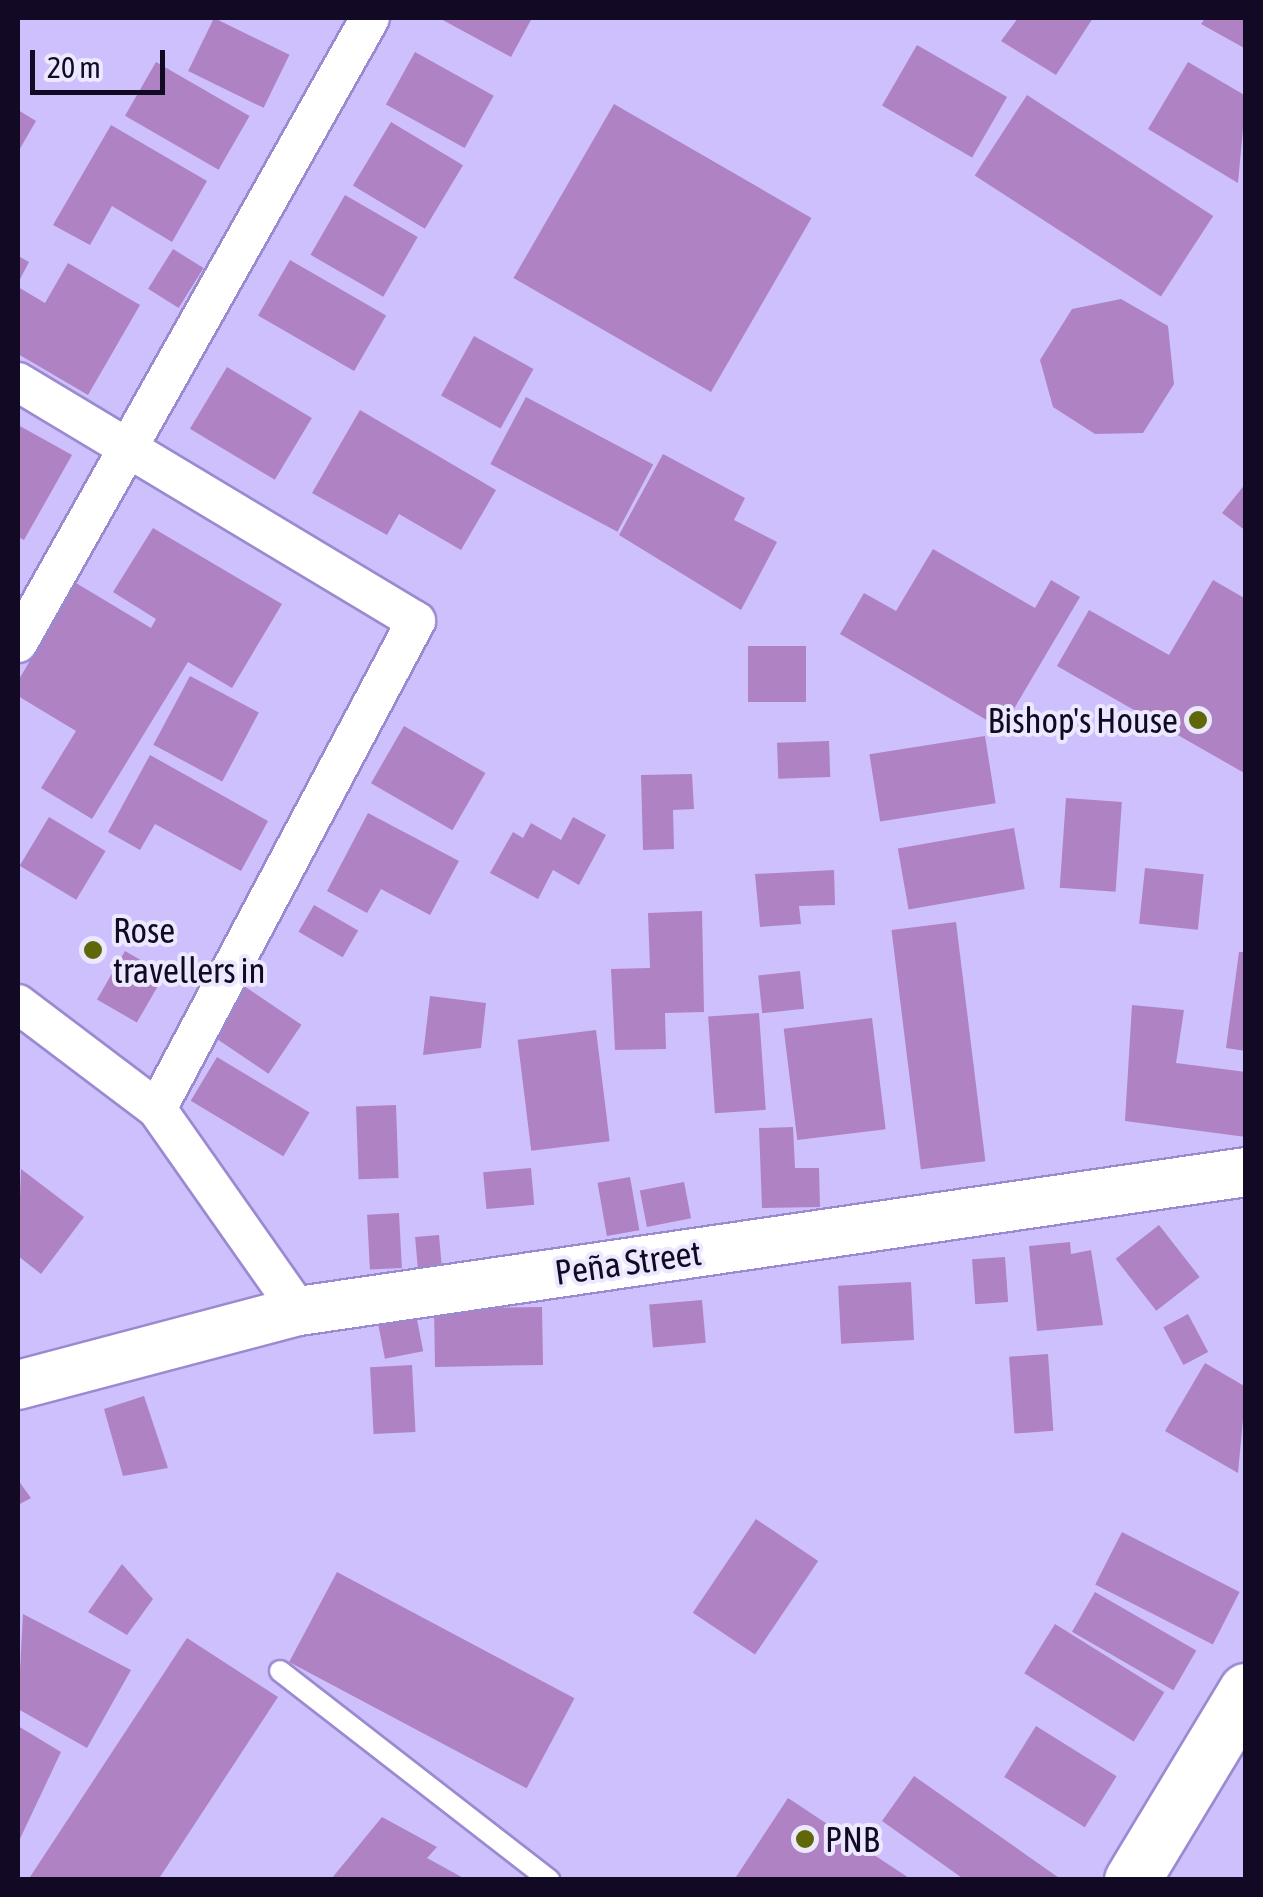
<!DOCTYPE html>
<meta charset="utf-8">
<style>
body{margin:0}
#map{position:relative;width:1263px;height:1897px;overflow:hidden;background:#cec0fc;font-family:"Asap Condensed",sans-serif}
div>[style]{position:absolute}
.building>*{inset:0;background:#af82c3;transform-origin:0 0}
.roads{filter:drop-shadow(2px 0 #9c8ad1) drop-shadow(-2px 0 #9c8ad1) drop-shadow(0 2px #9c8ad1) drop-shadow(0 -2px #9c8ad1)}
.service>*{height:20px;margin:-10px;padding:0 10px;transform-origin:10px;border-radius:10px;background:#fff}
.minor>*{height:38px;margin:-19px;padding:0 19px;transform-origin:19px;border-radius:19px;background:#fff}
.tertiary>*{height:48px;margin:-24px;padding:0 24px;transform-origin:24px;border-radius:24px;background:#fff}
.primary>*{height:55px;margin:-27.5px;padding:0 27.5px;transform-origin:27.5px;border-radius:27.5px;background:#fff}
.dots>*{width:28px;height:28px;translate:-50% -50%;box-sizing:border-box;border:5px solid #ece8ff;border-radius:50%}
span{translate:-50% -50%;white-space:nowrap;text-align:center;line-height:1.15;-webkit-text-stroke:8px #ece8ff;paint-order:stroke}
.poi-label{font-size:35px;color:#120a24}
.right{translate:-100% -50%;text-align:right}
.left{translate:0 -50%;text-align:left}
.street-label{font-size:35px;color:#120a24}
.frame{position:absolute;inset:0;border:20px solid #120a24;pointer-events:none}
.scale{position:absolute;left:30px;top:50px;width:135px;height:45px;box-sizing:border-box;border:5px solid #120a24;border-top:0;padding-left:12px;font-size:30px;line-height:35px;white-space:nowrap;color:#120a24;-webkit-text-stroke:8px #ece8ff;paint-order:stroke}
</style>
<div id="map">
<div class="building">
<i style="left:214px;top:18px;width:84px;height:59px;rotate:26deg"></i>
<i style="clip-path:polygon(439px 18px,532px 18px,511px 57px)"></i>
<i style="clip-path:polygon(1018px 18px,1093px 18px,1056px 75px,1001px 41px)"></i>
<i style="clip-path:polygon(1205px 18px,1246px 18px,1246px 49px,1201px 24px)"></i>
<i style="left:917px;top:45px;width:104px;height:70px;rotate:30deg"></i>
<i style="left:415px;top:52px;width:90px;height:60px;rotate:29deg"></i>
<i style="left:156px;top:62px;width:108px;height:62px;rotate:30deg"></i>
<i style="clip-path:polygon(1188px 62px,1246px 96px,1238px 183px,1148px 129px)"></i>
<i style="left:1027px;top:95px;width:222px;height:96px;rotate:33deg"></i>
<i style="left:614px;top:104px;width:228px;height:201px;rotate:30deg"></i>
<i style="clip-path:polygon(18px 110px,36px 121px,18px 152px)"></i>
<i style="left:391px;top:122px;width:84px;height:74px;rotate:31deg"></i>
<i style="clip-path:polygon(111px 125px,207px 181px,172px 242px,112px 206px,90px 245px,53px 225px)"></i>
<i style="left:345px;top:195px;width:84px;height:69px;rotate:30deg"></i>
<i style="left:173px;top:249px;width:36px;height:47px;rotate:32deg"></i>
<i style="clip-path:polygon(18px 256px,29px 262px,18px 283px)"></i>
<i style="left:290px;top:260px;width:111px;height:64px;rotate:30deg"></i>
<i style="clip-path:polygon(68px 263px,140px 305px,88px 395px,18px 354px,18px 287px,45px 303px)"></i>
<i style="clip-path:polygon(1121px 299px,1168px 326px,1174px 384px,1143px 433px,1095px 434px,1053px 407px,1040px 360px,1072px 309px)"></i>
<i style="left:474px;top:336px;width:68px;height:68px;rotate:29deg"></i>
<i style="left:227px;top:367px;width:99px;height:72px;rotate:31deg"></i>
<i style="left:526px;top:397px;width:144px;height:76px;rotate:28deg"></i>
<i style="clip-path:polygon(360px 410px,496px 490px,461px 550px,399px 514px,387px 535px,312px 493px)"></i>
<i style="clip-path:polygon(18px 425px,72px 455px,24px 540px,18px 537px)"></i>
<i style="clip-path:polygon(663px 454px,745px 498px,734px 520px,777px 542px,741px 610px,619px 535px)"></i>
<i style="clip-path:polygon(1246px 483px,1246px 531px,1222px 513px)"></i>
<i style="clip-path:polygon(153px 528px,282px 604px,232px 688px,188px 662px,92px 819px,41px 788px,76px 731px,18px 696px,18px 681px,76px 583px,151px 628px,156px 619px,113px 592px)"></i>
<i style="clip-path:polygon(933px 549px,1035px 608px,1051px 580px,1080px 597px,1002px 729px,840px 634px,864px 593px,896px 611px)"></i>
<i style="clip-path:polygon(1213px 580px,1246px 599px,1246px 774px,1057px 666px,1089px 610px,1169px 655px)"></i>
<i style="left:806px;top:646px;width:56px;height:58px;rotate:90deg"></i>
<i style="left:190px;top:676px;width:78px;height:78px;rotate:28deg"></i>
<i style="left:404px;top:726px;width:94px;height:66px;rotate:30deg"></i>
<i style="left:985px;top:736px;width:68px;height:117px;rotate:81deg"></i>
<i style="left:829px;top:741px;width:36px;height:52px;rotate:88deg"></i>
<i style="clip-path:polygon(150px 755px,268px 821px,241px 871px,155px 824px,140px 850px,108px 832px)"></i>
<i style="clip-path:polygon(692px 774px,694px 809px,673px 810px,674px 849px,643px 850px,641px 775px)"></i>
<i style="left:1066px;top:798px;width:56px;height:90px;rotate:4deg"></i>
<i style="clip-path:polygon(368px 813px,459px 861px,430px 915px,381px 889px,367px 913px,327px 891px)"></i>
<i style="left:49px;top:817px;width:66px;height:57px;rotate:31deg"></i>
<i style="clip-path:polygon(573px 817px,606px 835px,579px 885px,553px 870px,538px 899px,490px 873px,513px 832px,523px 838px,531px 823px,561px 840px)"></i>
<i style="left:1014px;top:828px;width:62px;height:118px;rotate:80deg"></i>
<i style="left:1145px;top:868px;width:59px;height:56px;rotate:6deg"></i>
<i style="clip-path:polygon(834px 870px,835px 905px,799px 906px,801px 924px,760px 927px,755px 874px)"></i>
<i style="left:314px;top:905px;width:51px;height:31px;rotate:30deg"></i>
<i style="clip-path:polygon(702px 911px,704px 1012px,665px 1013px,666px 1049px,615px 1050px,611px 969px,650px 968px,648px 913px)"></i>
<i style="left:956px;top:922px;width:241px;height:65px;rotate:83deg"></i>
<i style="left:125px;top:951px;width:46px;height:56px;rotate:30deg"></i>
<i style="clip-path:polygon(1239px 952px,1246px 952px,1246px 1051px,1226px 1048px)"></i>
<i style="left:800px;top:971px;width:38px;height:42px;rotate:84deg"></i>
<i style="left:241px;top:984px;width:73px;height:59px;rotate:34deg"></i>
<i style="clip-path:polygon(430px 996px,486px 1003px,481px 1048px,423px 1055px)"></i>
<i style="clip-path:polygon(1132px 1005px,1184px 1010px,1176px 1063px,1246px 1072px,1246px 1137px,1125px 1121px)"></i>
<i style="left:759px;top:1013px;width:97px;height:51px;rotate:86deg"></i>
<i style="left:872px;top:1018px;width:112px;height:89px;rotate:83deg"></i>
<i style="left:596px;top:1030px;width:112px;height:79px;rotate:83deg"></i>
<i style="left:217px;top:1057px;width:108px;height:51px;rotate:31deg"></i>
<i style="left:396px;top:1105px;width:73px;height:40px;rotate:88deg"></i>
<i style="clip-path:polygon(793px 1127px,795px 1168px,819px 1168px,820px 1207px,762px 1208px,759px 1128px)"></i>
<i style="left:531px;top:1168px;width:37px;height:48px;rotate:85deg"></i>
<i style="clip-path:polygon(21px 1169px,84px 1217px,41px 1274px,18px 1256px)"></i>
<i style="left:630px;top:1177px;width:54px;height:33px;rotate:80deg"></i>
<i style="left:684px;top:1182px;width:37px;height:45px;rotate:79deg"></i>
<i style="left:399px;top:1213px;width:55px;height:32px;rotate:87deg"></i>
<i style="left:1159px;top:1225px;width:66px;height:55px;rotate:52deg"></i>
<i style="left:439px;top:1235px;width:37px;height:24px;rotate:85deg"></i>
<i style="clip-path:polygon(1070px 1242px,1071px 1254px,1091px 1250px,1103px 1325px,1037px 1331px,1029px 1246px)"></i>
<i style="left:1005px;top:1257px;width:45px;height:33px;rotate:86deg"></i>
<i style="left:911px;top:1282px;width:58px;height:73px;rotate:87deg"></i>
<i style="left:702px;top:1300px;width:43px;height:53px;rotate:85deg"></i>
<i style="left:542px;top:1307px;width:58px;height:108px;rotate:89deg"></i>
<i style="left:415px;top:1309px;width:43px;height:39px;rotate:79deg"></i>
<i style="left:1188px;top:1314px;width:43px;height:28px;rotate:62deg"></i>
<i style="left:1048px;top:1354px;width:77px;height:39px;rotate:86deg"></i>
<i style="clip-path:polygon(1205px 1363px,1246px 1387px,1238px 1473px,1165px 1431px)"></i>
<i style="left:412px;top:1365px;width:67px;height:42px;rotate:87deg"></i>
<i style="clip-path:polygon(144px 1396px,168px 1468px,123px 1476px,104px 1409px)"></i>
<i style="clip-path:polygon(18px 1480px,31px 1498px,18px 1505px)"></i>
<i style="left:756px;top:1519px;width:75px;height:113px;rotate:34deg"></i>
<i style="left:1122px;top:1532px;width:132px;height:59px;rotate:27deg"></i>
<i style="clip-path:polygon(122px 1564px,153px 1599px,127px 1635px,88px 1612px)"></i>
<i style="left:337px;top:1572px;width:269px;height:102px;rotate:28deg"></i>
<i style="left:1095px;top:1592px;width:117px;height:46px;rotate:30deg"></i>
<i style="clip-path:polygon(23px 1614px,131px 1670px,87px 1748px,18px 1709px)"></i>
<i style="left:1055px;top:1624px;width:129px;height:58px;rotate:32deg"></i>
<i style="clip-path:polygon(187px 1638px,278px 1697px,158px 1880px,28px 1880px)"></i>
<i style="clip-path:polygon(18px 1726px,61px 1752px,18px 1843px)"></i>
<i style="left:1036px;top:1726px;width:95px;height:60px;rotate:32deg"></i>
<i style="clip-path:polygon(914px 1776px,1062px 1880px,965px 1880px,882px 1821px)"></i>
<i style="clip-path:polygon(788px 1798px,912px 1880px,734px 1880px)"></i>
<i style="clip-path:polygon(382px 1817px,437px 1847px,427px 1858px,467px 1880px,332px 1878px)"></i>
</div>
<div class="roads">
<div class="service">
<i style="left:280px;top:1671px;width:341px;rotate:37.8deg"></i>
</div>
<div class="minor">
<i style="left:18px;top:382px;width:464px;rotate:31deg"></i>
<i style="left:416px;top:621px;width:552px;rotate:117.96deg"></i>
<i style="left:18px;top:643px;width:717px;rotate:-60.61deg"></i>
<i style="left:18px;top:1004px;width:174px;rotate:37.1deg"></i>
<i style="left:157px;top:1109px;width:247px;rotate:54.9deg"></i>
</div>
<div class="tertiary">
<i style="left:18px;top:1385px;width:291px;rotate:-14.8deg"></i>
<i style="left:299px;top:1311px;width:957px;rotate:-8.35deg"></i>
</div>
<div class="primary">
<i style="left:1132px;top:1880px;width:221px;rotate:-58.9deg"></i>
</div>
</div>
<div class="dots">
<i style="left:1198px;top:720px;background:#5f6708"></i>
<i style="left:93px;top:950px;background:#5f6708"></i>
<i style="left:805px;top:1839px;background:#5f6708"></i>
</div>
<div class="poi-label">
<span class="right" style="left:1178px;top:720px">Bishop's House</span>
<span class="left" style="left:113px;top:950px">Rose<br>travellers in</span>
<span class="left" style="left:825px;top:1839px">PNB</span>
</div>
<div class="street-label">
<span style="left:628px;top:1262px;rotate:-8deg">Peña Street</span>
</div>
<div class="frame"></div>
<div class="scale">20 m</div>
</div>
